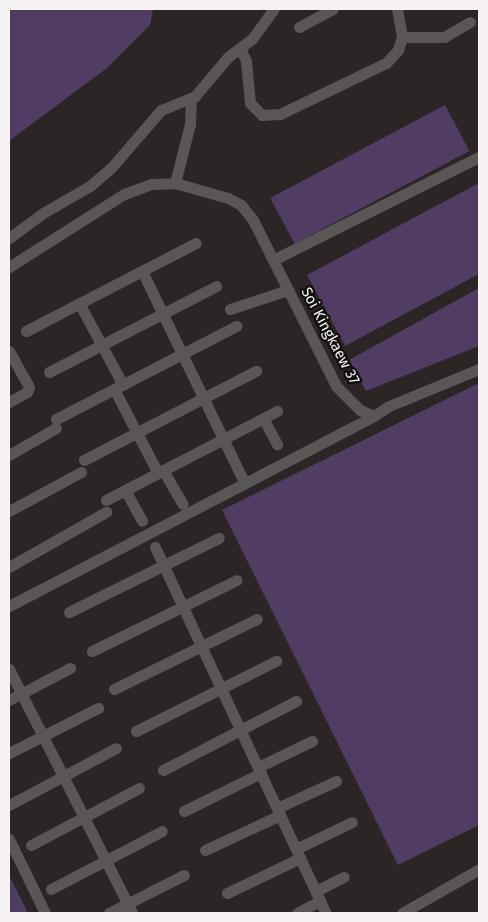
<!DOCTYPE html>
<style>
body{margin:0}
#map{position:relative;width:488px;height:922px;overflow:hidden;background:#2b2526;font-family:"Fira Sans",sans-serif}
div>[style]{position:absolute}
.water>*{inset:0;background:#513d64;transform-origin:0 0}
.minor>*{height:11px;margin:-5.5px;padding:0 5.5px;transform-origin:5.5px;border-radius:5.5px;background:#595655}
span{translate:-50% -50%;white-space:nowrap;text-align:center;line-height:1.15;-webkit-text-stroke:4.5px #120f0f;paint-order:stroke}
.street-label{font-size:15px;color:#f7f3f3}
.frame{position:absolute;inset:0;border:10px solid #f7f3f3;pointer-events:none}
</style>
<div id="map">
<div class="water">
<i style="clip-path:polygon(9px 9px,153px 9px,150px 25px,107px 68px,9px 141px)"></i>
<i style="left:445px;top:105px;width:52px;height:198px;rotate:62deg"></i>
<i style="clip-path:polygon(479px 183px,479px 274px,345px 346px,307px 275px)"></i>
<i style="clip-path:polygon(479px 288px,479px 346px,366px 391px,349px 360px)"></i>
<i style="clip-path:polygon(479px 383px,479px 825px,398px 865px,222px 510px)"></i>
<i style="clip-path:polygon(9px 875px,28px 913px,9px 913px)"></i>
</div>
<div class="minor">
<i style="left:299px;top:27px;width:38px;rotate:-28deg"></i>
<i style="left:402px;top:37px;width:42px"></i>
<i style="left:444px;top:37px;width:30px;rotate:-30deg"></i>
<i style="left:240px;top:48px;width:14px;rotate:65deg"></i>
<i style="left:246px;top:61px;width:42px;rotate:84.6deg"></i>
<i style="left:250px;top:103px;width:17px;rotate:45deg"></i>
<i style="left:262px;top:115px;width:18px;rotate:-3deg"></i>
<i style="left:280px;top:114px;width:118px;rotate:-25.7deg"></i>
<i style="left:386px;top:63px;width:18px;rotate:-47deg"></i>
<i style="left:398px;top:50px;width:14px;rotate:-73deg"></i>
<i style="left:402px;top:37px;width:28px;rotate:-100deg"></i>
<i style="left:175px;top:183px;width:61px;rotate:-75.7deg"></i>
<i style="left:190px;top:124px;width:25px;rotate:-88deg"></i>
<i style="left:9px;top:238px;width:42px;rotate:-36.3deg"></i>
<i style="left:43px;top:213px;width:54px;rotate:-29.9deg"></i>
<i style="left:90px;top:186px;width:28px;rotate:-41deg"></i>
<i style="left:111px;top:168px;width:77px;rotate:-49.2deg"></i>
<i style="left:161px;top:110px;width:37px;rotate:-22deg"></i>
<i style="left:195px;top:96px;width:51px;rotate:-49.8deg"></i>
<i style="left:228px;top:57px;width:30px;rotate:-37deg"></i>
<i style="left:252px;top:39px;width:37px;rotate:-54deg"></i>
<i style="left:273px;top:260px;width:230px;rotate:-26.6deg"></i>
<i style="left:9px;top:267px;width:136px;rotate:-32.4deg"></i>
<i style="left:124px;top:194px;width:30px;rotate:-20deg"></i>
<i style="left:152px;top:184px;width:23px;rotate:-2deg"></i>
<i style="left:175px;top:183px;width:55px;rotate:15.8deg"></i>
<i style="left:228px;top:198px;width:15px;rotate:28deg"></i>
<i style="left:241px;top:205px;width:19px;rotate:51deg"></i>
<i style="left:253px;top:220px;width:186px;rotate:63.4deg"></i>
<i style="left:336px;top:386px;width:34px;rotate:45deg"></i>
<i style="left:360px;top:410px;width:15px;rotate:23deg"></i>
<i style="left:374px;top:416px;width:18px;rotate:-34deg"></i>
<i style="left:389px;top:406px;width:97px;rotate:-22.3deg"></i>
<i style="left:142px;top:271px;width:234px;rotate:64.2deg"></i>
<i style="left:79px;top:303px;width:93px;rotate:61.8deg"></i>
<i style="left:230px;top:309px;width:61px;rotate:-18.1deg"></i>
<i style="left:26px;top:331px;width:191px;rotate:-27.4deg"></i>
<i style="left:9px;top:351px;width:41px;rotate:60.9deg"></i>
<i style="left:29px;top:387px;width:5px;rotate:112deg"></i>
<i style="left:27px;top:392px;width:21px;rotate:151deg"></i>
<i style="left:49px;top:372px;width:188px;rotate:-27.2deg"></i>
<i style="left:114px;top:389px;width:95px;rotate:62.4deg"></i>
<i style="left:263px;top:418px;width:30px;rotate:62deg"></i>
<i style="left:56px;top:419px;width:203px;rotate:-27.3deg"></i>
<i style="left:9px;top:455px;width:54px;rotate:-29.9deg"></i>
<i style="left:84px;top:460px;width:194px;rotate:-27.4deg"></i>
<i style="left:163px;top:470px;width:39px;rotate:60deg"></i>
<i style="left:125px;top:490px;width:35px;rotate:61deg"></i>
<i style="left:106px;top:500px;width:193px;rotate:-27.5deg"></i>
<i style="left:9px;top:511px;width:82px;rotate:-28.4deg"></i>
<i style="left:155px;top:547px;width:404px;rotate:65deg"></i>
<i style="left:9px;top:567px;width:112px;rotate:-29.6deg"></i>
<i style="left:9px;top:606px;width:411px;rotate:-27.5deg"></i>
<i style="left:69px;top:612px;width:167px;rotate:-26.3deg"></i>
<i style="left:92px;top:651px;width:161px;rotate:-26.1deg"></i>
<i style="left:9px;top:669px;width:273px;rotate:63.2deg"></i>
<i style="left:114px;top:689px;width:159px;rotate:-26.1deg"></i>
<i style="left:9px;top:700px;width:69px;rotate:-27.7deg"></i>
<i style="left:136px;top:731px;width:157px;rotate:-26.6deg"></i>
<i style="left:9px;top:753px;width:100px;rotate:-26.8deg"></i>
<i style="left:258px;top:767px;width:60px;rotate:-25.7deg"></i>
<i style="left:163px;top:770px;width:150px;rotate:-27.4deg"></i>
<i style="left:9px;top:805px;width:121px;rotate:-28deg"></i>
<i style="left:277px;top:808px;width:65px;rotate:-24.6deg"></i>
<i style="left:184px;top:811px;width:86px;rotate:-26.3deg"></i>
<i style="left:9px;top:839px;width:82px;rotate:64.1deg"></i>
<i style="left:31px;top:845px;width:122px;rotate:-27.8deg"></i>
<i style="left:296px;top:849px;width:62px;rotate:-25.7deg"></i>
<i style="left:205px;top:850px;width:83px;rotate:-25deg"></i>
<i style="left:51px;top:889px;width:125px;rotate:-27.6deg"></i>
<i style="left:316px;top:891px;width:31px;rotate:-27deg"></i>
<i style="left:227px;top:893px;width:81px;rotate:-25.6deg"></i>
<i style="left:109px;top:913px;width:84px;rotate:-26.9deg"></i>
<i style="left:297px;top:913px;width:26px;rotate:-28deg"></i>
<i style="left:402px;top:913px;width:89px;rotate:-29.7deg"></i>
</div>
<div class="street-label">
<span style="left:330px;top:336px;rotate:62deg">Soi Kingkaew 37</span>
</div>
<div class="frame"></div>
</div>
